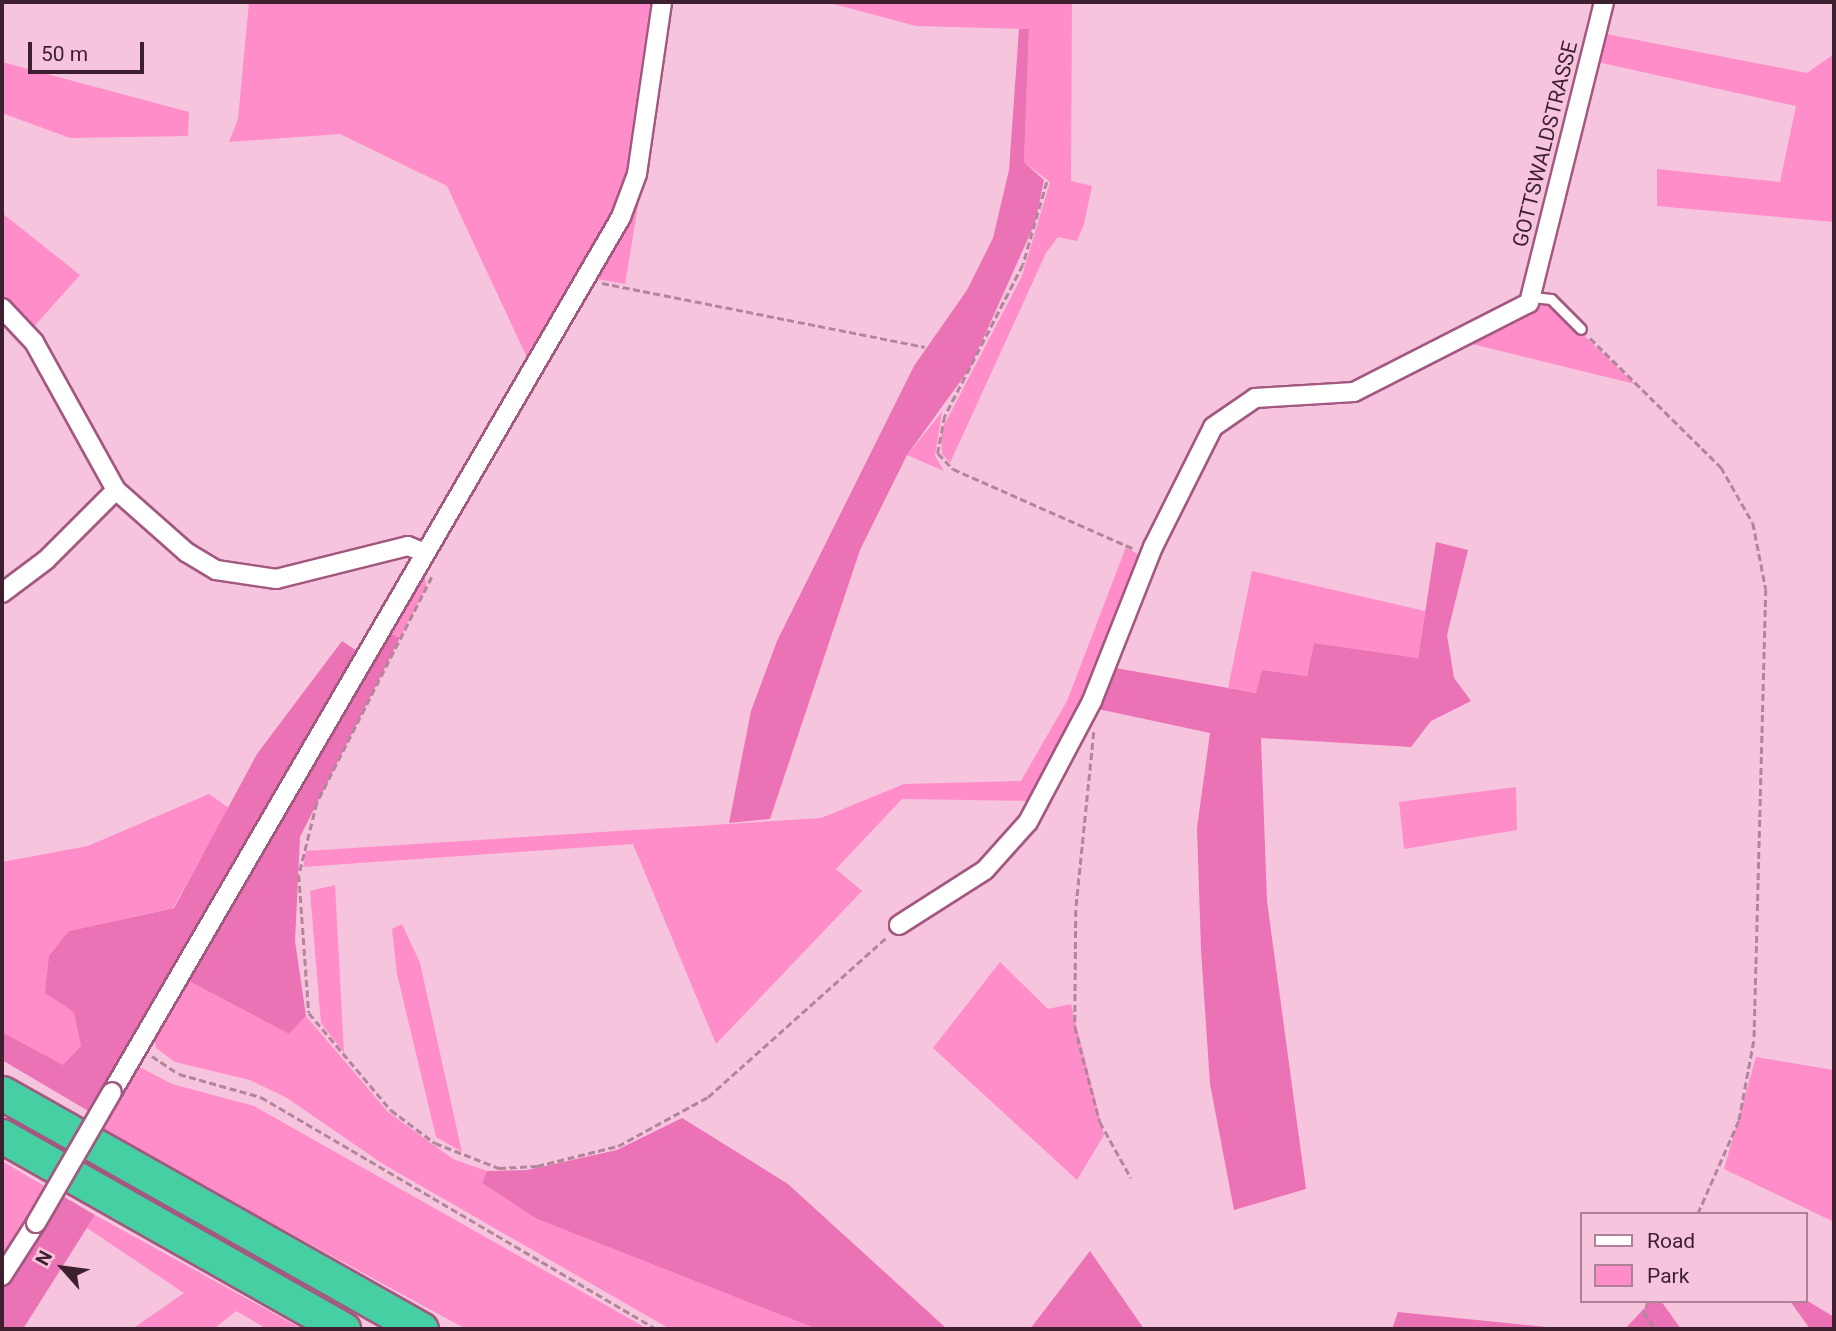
<!DOCTYPE html>
<style>
body{margin:0}
#map{position:relative;width:1836px;height:1331px;overflow:hidden;background:#f7c4dd;font-family:Roboto,sans-serif}
div>[style]{position:absolute}
.green>*{inset:0;background:#fe8dca}
.forest>*{inset:0;background:#eb72b5}
.path>*{height:2.5px;margin-top:-1.25px;transform-origin:0;background:repeating-linear-gradient(90deg,#b1869b 0 7px,transparent 0 10.5px)}
.roads{filter:drop-shadow(2px 0 #a35880) drop-shadow(-2px 0 #a35880) drop-shadow(0 2px #a35880) drop-shadow(0 -2px #a35880)}
.service>*{height:9px;margin:-4.5px;padding:0 4.5px;transform-origin:4.5px;border-radius:4.5px;background:#fff}
.minor>*{height:18px;margin:-9px;padding:0 9px;transform-origin:9px;border-radius:9px;background:#fff}
.motorway>*{height:33px;margin:-16.5px;padding:0 16.5px;transform-origin:16.5px;border-radius:16.5px;background:#45cfa3}
.bridges{filter:drop-shadow(2px 0 #a35880) drop-shadow(-2px 0 #a35880) drop-shadow(0 2px #a35880) drop-shadow(0 -2px #a35880)}
.minor-bridge>*{height:18px;margin:-9px;padding:0 9px;transform-origin:9px;border-radius:9px;background:#fff}
span{translate:-50% -50%;white-space:nowrap;text-align:center;line-height:1.15;-webkit-text-stroke:5px #f7c4dd;paint-order:stroke}
.street-label{font-size:21px;color:#3e1f2f}
.frame{position:absolute;inset:0;border:4px solid #3e1f2f;pointer-events:none}
.legend{position:absolute;left:1580px;top:1212px;width:228px;height:91px;box-sizing:border-box;background:#f7c4dd;border:2px solid #ad8297;margin:0;padding:9px 12px;list-style:none;font-size:21px;color:#3e1f2f}
.legend li{display:flex;align-items:center;gap:14px;height:35px}
.legend b{width:35px;border:2px solid #ad8297}
.north{position:absolute;left:28px;top:1233px;width:70px;height:70px;-webkit-text-stroke:5px #f7c4dd;paint-order:stroke;rotate:298deg;font-size:19px;font-weight:700;line-height:28px;text-align:center;color:#3e1f2f}
.north::after{content:'';display:block;margin:auto;width:24px;height:32px;background:#3e1f2f;clip-path:polygon(50% 0,100% 100%,50% 72%,0 100%)}
.scale{position:absolute;left:28px;top:42px;width:116px;height:32px;box-sizing:border-box;border:4px solid #3e1f2f;border-top:0;padding-left:9px;font-size:21px;line-height:24px;white-space:nowrap;color:#3e1f2f;-webkit-text-stroke:5px #f7c4dd;paint-order:stroke}
</style>
<div id="map">
<div class="green">
<i style="clip-path:polygon(249px 2px,658px 2px,635px 167px,615px 218px,530px 364px,447px 186px,340px 134px,229px 142px,238px 119px)"></i>
<i style="clip-path:polygon(826px 2px,1072px 2px,1071px 181px,1092px 186px,1084px 224px,1077px 241px,1058px 237px,1046px 253px,950px 463px,942px 454px,941px 431px,1022px 276px,1050px 182px,1024px 162px,1029px 29px,916px 26px)"></i>
<i style="clip-path:polygon(1601px 33px,1807px 73px,1834px 54px,1834px 222px,1657px 206px,1657px 169px,1780px 182px,1796px 106px,1593px 61px)"></i>
<i style="clip-path:polygon(2px 62px,189px 112px,188px 136px,70px 138px,2px 113px)"></i>
<i style="clip-path:polygon(645px 164px,625px 284px,591px 278px)"></i>
<i style="clip-path:polygon(2px 213px,80px 275px,30px 331px,2px 304px)"></i>
<i style="clip-path:polygon(1536px 301px,1548px 301px,1635px 384px,1464px 342px)"></i>
<i style="clip-path:polygon(942px 412px,935px 456px,944px 471px,907px 455px)"></i>
<i style="clip-path:polygon(1126px 547px,1145px 559px,1096px 681px,1034px 801px,902px 799px,836px 869px,862px 891px,716px 1044px,633px 844px,303px 867px,306px 851px,821px 818px,904px 784px,1021px 781px,1067px 701px)"></i>
<i style="clip-path:polygon(425px 570px,426px 588px,400px 638px,388px 632px)"></i>
<i style="clip-path:polygon(1252px 571px,1425px 611px,1418px 658px,1314px 643px,1307px 676px,1262px 670px,1257px 693px,1228px 688px)"></i>
<i style="clip-path:polygon(1516px 787px,1517px 830px,1404px 849px,1399px 802px)"></i>
<i style="clip-path:polygon(209px 794px,229px 808px,173px 908px,69px 931px,81px 1046px,63px 1066px,2px 1032px,2px 862px,88px 846px)"></i>
<i style="clip-path:polygon(335px 885px,344px 1053px,321px 1023px,310px 891px)"></i>
<i style="clip-path:polygon(402px 924px,420px 963px,462px 1152px,436px 1137px,397px 974px,392px 929px)"></i>
<i style="clip-path:polygon(1000px 962px,1048px 1009px,1071px 1004px,1104px 1135px,1077px 1180px,933px 1048px)"></i>
<i style="clip-path:polygon(185px 979px,289px 1034px,306px 1016px,388px 1112px,453px 1159px,487px 1171px,482px 1183px,537px 1219px,817px 1329px,670px 1329px,383px 1164px,287px 1098px,250px 1080px,175px 1062px,156px 1048px,153px 1032px)"></i>
<i style="clip-path:polygon(1756px 1057px,1834px 1070px,1834px 1222px,1724px 1169px)"></i>
<i style="clip-path:polygon(136px 1065px,172px 1084px,254px 1106px,648px 1329px,466px 1329px,100px 1130px)"></i>
<i style="clip-path:polygon(2px 1161px,46px 1187px,2px 1264px)"></i>
<i style="clip-path:polygon(95px 1215px,302px 1329px,267px 1329px,236px 1311px,214px 1329px,132px 1329px,184px 1293px,87px 1228px)"></i>
</div>
<div class="forest">
<i style="clip-path:polygon(1019px 29px,1029px 29px,1024px 162px,1044px 180px,1035px 223px,970px 368px,907px 455px,860px 550px,770px 819px,729px 823px,751px 711px,777px 641px,914px 366px,967px 290px,993px 238px,1009px 170px)"></i>
<i style="clip-path:polygon(1436px 542px,1468px 550px,1447px 635px,1454px 678px,1471px 701px,1431px 721px,1411px 747px,1261px 738px,1267px 901px,1306px 1189px,1234px 1210px,1210px 1084px,1201px 950px,1197px 828px,1210px 733px,1098px 709px,1098px 697px,1110px 667px,1256px 693px,1262px 670px,1307px 676px,1314px 643px,1418px 658px)"></i>
<i style="clip-path:polygon(388px 632px,400px 638px,300px 837px,295px 941px,306px 1016px,289px 1034px,185px 979px)"></i>
<i style="clip-path:polygon(342px 641px,360px 653px,90px 1112px,2px 1060px,2px 1032px,63px 1065px,81px 1046px,74px 1012px,45px 993px,49px 956px,69px 931px,174px 908px,257px 754px)"></i>
<i style="clip-path:polygon(682px 1118px,788px 1184px,947px 1329px,817px 1329px,537px 1219px,482px 1183px,487px 1171px,527px 1170px,617px 1150px)"></i>
<i style="clip-path:polygon(61px 1195px,95px 1215px,23px 1329px,2px 1329px,2px 1285px)"></i>
<i style="clip-path:polygon(1090px 1251px,1144px 1329px,1030px 1329px)"></i>
<i style="clip-path:polygon(1806px 1300px,1834px 1317px,1834px 1329px,1810px 1329px,1790px 1301px)"></i>
<i style="clip-path:polygon(1651px 1301px,1661px 1301px,1681px 1329px,1625px 1329px)"></i>
<i style="clip-path:polygon(1398px 1312px,1566px 1329px,1392px 1329px)"></i>
</div>
<div class="path">
<i style="left:1047px;top:182px;width:86px;rotate:106.1deg"></i>
<i style="left:1023px;top:265px;width:170px;rotate:117.3deg"></i>
<i style="left:945px;top:416px;width:38px;rotate:101deg"></i>
<i style="left:938px;top:453px;width:22px;rotate:47deg"></i>
<i style="left:953px;top:469px;width:198px;rotate:23.8deg"></i>
<i style="left:602px;top:283px;width:329px;rotate:11.2deg"></i>
<i style="left:1590px;top:338px;width:184px;rotate:44.6deg"></i>
<i style="left:1721px;top:467px;width:64px;rotate:60.3deg"></i>
<i style="left:1753px;top:523px;width:67px;rotate:78.9deg"></i>
<i style="left:1766px;top:589px;width:452px;rotate:91.5deg"></i>
<i style="left:1754px;top:1041px;width:81px;rotate:100.6deg"></i>
<i style="left:1739px;top:1121px;width:102px;rotate:113.8deg"></i>
<i style="left:432px;top:577px;width:254px;rotate:117deg"></i>
<i style="left:317px;top:803px;width:74px;rotate:104deg"></i>
<i style="left:299px;top:875px;width:138px;rotate:85.9deg"></i>
<i style="left:309px;top:1013px;width:127px;rotate:49.8deg"></i>
<i style="left:391px;top:1110px;width:55px;rotate:36.9deg"></i>
<i style="left:435px;top:1143px;width:69px;rotate:21.3deg"></i>
<i style="left:499px;top:1168px;width:38px;rotate:-3deg"></i>
<i style="left:537px;top:1166px;width:83px;rotate:-13.9deg"></i>
<i style="left:618px;top:1146px;width:102px;rotate:-28.6deg"></i>
<i style="left:708px;top:1097px;width:240px;rotate:-41.8deg"></i>
<i style="left:1094px;top:732px;width:179px;rotate:95.8deg"></i>
<i style="left:1076px;top:910px;width:117px;rotate:90.5deg"></i>
<i style="left:1075px;top:1027px;width:98px;rotate:75.3deg"></i>
<i style="left:1100px;top:1122px;width:64px;rotate:61deg"></i>
<i style="left:152px;top:1056px;width:32px;rotate:34deg"></i>
<i style="left:179px;top:1074px;width:85px;rotate:15.7deg"></i>
<i style="left:261px;top:1097px;width:459px;rotate:30.4deg"></i>
<i style="left:1649px;top:1301px;width:12px;rotate:114deg"></i>
<i style="left:1644px;top:1312px;width:20px;rotate:57deg"></i>
</div>
<div class="roads">
<div class="service">
<i style="left:1532px;top:297px;width:19px;rotate:6deg"></i>
<i style="left:1551px;top:299px;width:42px;rotate:45deg"></i>
</div>
<div class="minor">
<i style="left:2px;top:308px;width:47px;rotate:46.7deg"></i>
<i style="left:34px;top:342px;width:169px;rotate:61deg"></i>
<i style="left:116px;top:490px;width:94px;rotate:41.5deg"></i>
<i style="left:186px;top:552px;width:35px;rotate:31deg"></i>
<i style="left:216px;top:570px;width:61px;rotate:8.5deg"></i>
<i style="left:276px;top:579px;width:136px;rotate:-14deg"></i>
<i style="left:408px;top:546px;width:18px;rotate:22deg"></i>
<i style="left:2px;top:593px;width:55px;rotate:-36.9deg"></i>
<i style="left:46px;top:560px;width:99px;rotate:-45deg"></i>
<i style="left:899px;top:925px;width:102px;rotate:-32.6deg"></i>
<i style="left:985px;top:870px;width:64px;rotate:-48.1deg"></i>
<i style="left:1028px;top:822px;width:137px;rotate:-62.1deg"></i>
<i style="left:1092px;top:701px;width:166px;rotate:-68.4deg"></i>
<i style="left:1153px;top:547px;width:134px;rotate:-63.4deg"></i>
<i style="left:1213px;top:427px;width:51px;rotate:-34.6deg"></i>
<i style="left:1255px;top:398px;width:99px;rotate:-3.5deg"></i>
<i style="left:1354px;top:392px;width:196px;rotate:-27deg"></i>
<i style="left:1529px;top:303px;width:310px;rotate:-76deg"></i>
<i style="left:112px;top:1092px;width:1012px;rotate:-59.81deg"></i>
<i style="left:621px;top:217px;width:46px;rotate:-69.6deg"></i>
<i style="left:637px;top:174px;width:174px;rotate:-81.7deg"></i>
<i style="left:2px;top:1276px;width:63px;rotate:-57.3deg"></i>
</div>
<div class="motorway">
<i style="left:2px;top:1093px;width:481px;rotate:29.4deg"></i>
<i style="left:2px;top:1136px;width:392px;rotate:29.5deg"></i>
</div>
</div>
<div class="bridges">
<div class="minor-bridge">
<i style="left:36px;top:1223px;width:151px;rotate:-59.9deg"></i>
</div>
</div>
<div class="street-label">
<span style="left:1545px;top:144px;rotate:-76deg">GOTTSWALDSTRASSE</span>
</div>
<div class="frame"></div>
<ul class="legend">
<li><b style="height:9px;background:#fff"></b>Road</li>
<li><b style="height:19px;background:#fe8dca"></b>Park</li>
</ul>
<div class="north">N</div>
<div class="scale">50 m</div>
</div>
